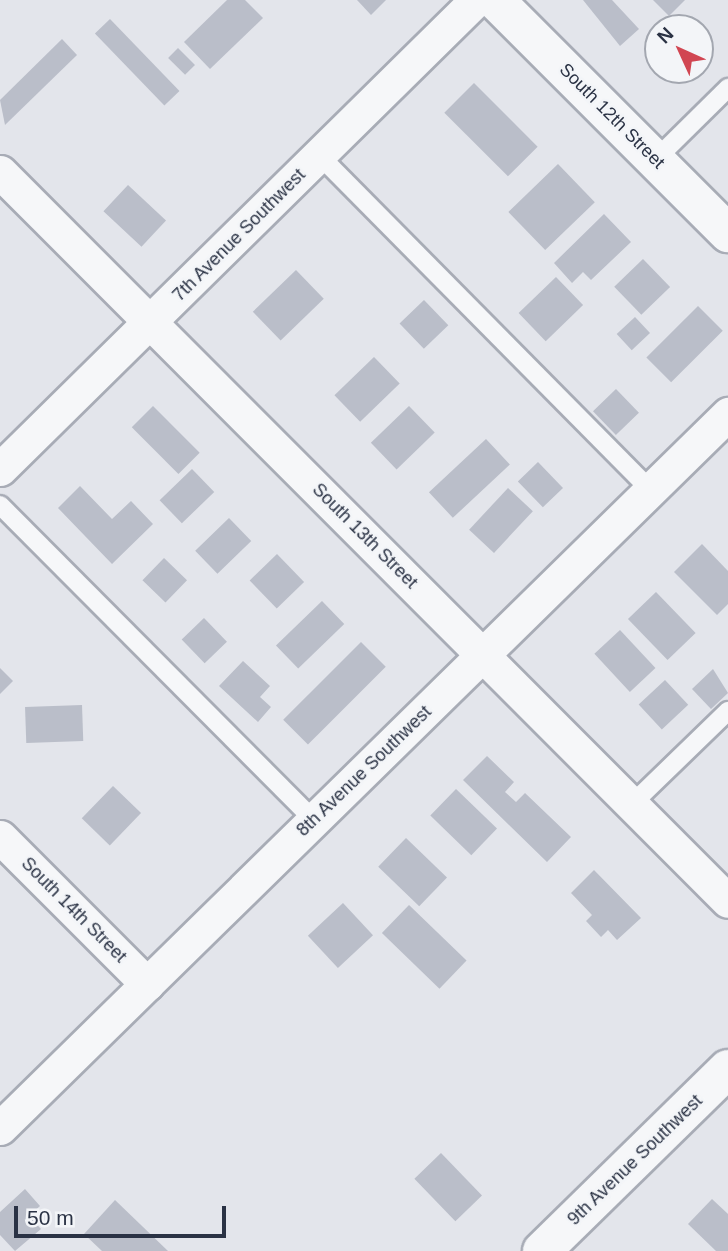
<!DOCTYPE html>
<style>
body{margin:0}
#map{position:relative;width:728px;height:1251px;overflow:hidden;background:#e3e5eb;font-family:Helvetica,sans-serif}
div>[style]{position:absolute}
.building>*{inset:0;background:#babec9;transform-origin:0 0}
.roads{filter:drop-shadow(2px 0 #a8acb6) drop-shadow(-2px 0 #a8acb6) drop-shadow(0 2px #a8acb6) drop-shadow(0 -2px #a8acb6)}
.service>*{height:18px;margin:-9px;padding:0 9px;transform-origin:9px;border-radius:9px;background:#f6f7f9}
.minor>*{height:33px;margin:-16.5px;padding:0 16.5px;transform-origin:16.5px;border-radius:16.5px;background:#f6f7f9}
.tertiary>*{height:38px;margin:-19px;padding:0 19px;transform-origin:19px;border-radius:19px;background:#f6f7f9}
span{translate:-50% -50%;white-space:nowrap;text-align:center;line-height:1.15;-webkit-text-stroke:5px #f3f5f8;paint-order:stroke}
.street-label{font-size:18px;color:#2a3244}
.north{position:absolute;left:644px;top:14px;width:70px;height:70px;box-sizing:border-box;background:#f3f5f8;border:2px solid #a3a7b0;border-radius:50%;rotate:315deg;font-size:19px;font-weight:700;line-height:28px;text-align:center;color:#2a3244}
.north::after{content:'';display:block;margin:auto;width:24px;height:32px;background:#d14652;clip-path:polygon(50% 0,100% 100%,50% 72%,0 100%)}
.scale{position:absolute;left:14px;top:1206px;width:212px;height:32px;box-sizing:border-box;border:4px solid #2a3244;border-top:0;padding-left:9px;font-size:21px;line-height:24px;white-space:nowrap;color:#2a3244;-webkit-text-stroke:5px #f3f5f8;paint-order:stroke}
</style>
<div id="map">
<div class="building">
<i style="clip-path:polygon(227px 0,245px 0,263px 18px,210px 69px,184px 42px)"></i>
<i style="clip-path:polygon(357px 0,386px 0,371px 15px)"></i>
<i style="clip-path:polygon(583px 0,612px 0,639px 29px,620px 46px)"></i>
<i style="clip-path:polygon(653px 0,685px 0,669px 16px)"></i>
<i style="left:110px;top:19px;width:100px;height:21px;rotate:46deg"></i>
<i style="clip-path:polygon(62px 39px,77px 55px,5px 125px,0 100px)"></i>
<i style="left:178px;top:48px;width:24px;height:14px;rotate:45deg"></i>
<i style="left:474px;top:83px;width:90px;height:42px;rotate:45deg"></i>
<i style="left:558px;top:164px;width:53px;height:69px;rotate:46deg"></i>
<i style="left:128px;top:185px;width:52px;height:36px;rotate:43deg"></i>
<i style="clip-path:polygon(604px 214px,631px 242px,591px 280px,583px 272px,572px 283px,554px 263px)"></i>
<i style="left:643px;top:259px;width:39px;height:40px;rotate:46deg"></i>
<i style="left:296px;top:270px;width:40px;height:60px;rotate:46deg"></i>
<i style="left:556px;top:277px;width:39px;height:52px;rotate:46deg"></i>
<i style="left:424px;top:300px;width:35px;height:34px;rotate:46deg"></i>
<i style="left:698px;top:306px;width:35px;height:73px;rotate:45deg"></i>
<i style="left:635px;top:317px;width:22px;height:25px;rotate:47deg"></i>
<i style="left:374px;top:357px;width:37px;height:55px;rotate:46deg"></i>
<i style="left:616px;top:389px;width:33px;height:32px;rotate:46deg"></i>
<i style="left:153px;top:406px;width:66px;height:30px;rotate:45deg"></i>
<i style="left:409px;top:406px;width:37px;height:53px;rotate:46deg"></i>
<i style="left:486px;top:439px;width:35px;height:78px;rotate:47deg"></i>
<i style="left:538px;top:462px;width:36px;height:28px;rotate:46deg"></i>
<i style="left:192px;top:469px;width:32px;height:45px;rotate:46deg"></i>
<i style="clip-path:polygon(80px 486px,112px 519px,131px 501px,153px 524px,112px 564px,58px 508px)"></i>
<i style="left:508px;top:488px;width:34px;height:57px;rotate:43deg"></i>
<i style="left:229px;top:518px;width:32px;height:47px;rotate:46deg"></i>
<i style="clip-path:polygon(702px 544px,728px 571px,728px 604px,717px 615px,674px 572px)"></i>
<i style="left:277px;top:554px;width:39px;height:38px;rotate:46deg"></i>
<i style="left:164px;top:558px;width:32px;height:31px;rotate:44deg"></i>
<i style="left:656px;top:592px;width:57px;height:39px;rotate:46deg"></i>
<i style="left:322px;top:601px;width:32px;height:64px;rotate:46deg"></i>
<i style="left:204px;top:618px;width:33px;height:31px;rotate:46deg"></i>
<i style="left:620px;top:630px;width:52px;height:35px;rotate:47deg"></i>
<i style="left:361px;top:642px;width:35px;height:110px;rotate:45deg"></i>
<i style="clip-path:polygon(243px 661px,270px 686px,260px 697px,271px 707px,258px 722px,219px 686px)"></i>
<i style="clip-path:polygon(0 668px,13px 681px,0 694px)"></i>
<i style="clip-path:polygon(713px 669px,728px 693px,711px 709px,692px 689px)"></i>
<i style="left:665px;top:680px;width:34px;height:36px;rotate:47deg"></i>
<i style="left:82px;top:705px;width:36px;height:57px;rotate:88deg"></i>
<i style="clip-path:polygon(487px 756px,514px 782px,505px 792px,516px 802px,525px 793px,571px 837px,547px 862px,463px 780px)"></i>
<i style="left:113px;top:786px;width:39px;height:45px;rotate:44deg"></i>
<i style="left:456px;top:789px;width:57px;height:37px;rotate:44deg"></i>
<i style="left:406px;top:838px;width:57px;height:40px;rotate:44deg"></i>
<i style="clip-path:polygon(594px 870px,641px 918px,617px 940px,608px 930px,601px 937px,586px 921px,592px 915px,571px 893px)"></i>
<i style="left:343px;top:903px;width:44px;height:48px;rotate:47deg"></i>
<i style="left:409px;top:905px;width:80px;height:39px;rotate:44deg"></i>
<i style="left:441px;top:1153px;width:59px;height:37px;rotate:46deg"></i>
<i style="clip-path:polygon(25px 1189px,40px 1206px,29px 1216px,41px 1229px,15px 1251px,0 1235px,0 1212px)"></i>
<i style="clip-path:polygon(712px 1199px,728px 1214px,728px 1251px,716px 1251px,688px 1224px)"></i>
<i style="clip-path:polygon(115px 1200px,168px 1251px,102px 1251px,84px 1234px)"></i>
</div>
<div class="roads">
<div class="service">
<i style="left:319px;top:155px;width:472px;rotate:45.3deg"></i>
<i style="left:655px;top:160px;width:103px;rotate:-44.6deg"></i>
<i style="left:0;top:505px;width:445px;rotate:45.1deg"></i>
<i style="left:632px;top:804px;width:134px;rotate:-44.1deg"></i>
</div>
<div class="minor">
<i style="left:0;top:172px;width:1030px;rotate:45.04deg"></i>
<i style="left:0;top:469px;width:668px;rotate:-44.58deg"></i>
<i style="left:0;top:837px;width:208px;rotate:45deg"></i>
<i style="left:0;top:1128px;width:1020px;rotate:-44.44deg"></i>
</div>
<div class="tertiary">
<i style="left:495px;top:0;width:330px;rotate:45deg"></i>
<i style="left:542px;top:1251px;width:260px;rotate:-44.4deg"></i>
</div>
</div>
<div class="street-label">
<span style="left:612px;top:116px;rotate:45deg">South 12th Street</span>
<span style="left:239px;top:235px;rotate:-45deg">7th Avenue Southwest</span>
<span style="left:365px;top:536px;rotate:45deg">South 13th Street</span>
<span style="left:364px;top:771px;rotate:-44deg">8th Avenue Southwest</span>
<span style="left:74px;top:910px;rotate:45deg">South 14th Street</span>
<span style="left:635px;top:1160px;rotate:-44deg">9th Avenue Southwest</span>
</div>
<div class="north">N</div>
<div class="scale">50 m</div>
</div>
